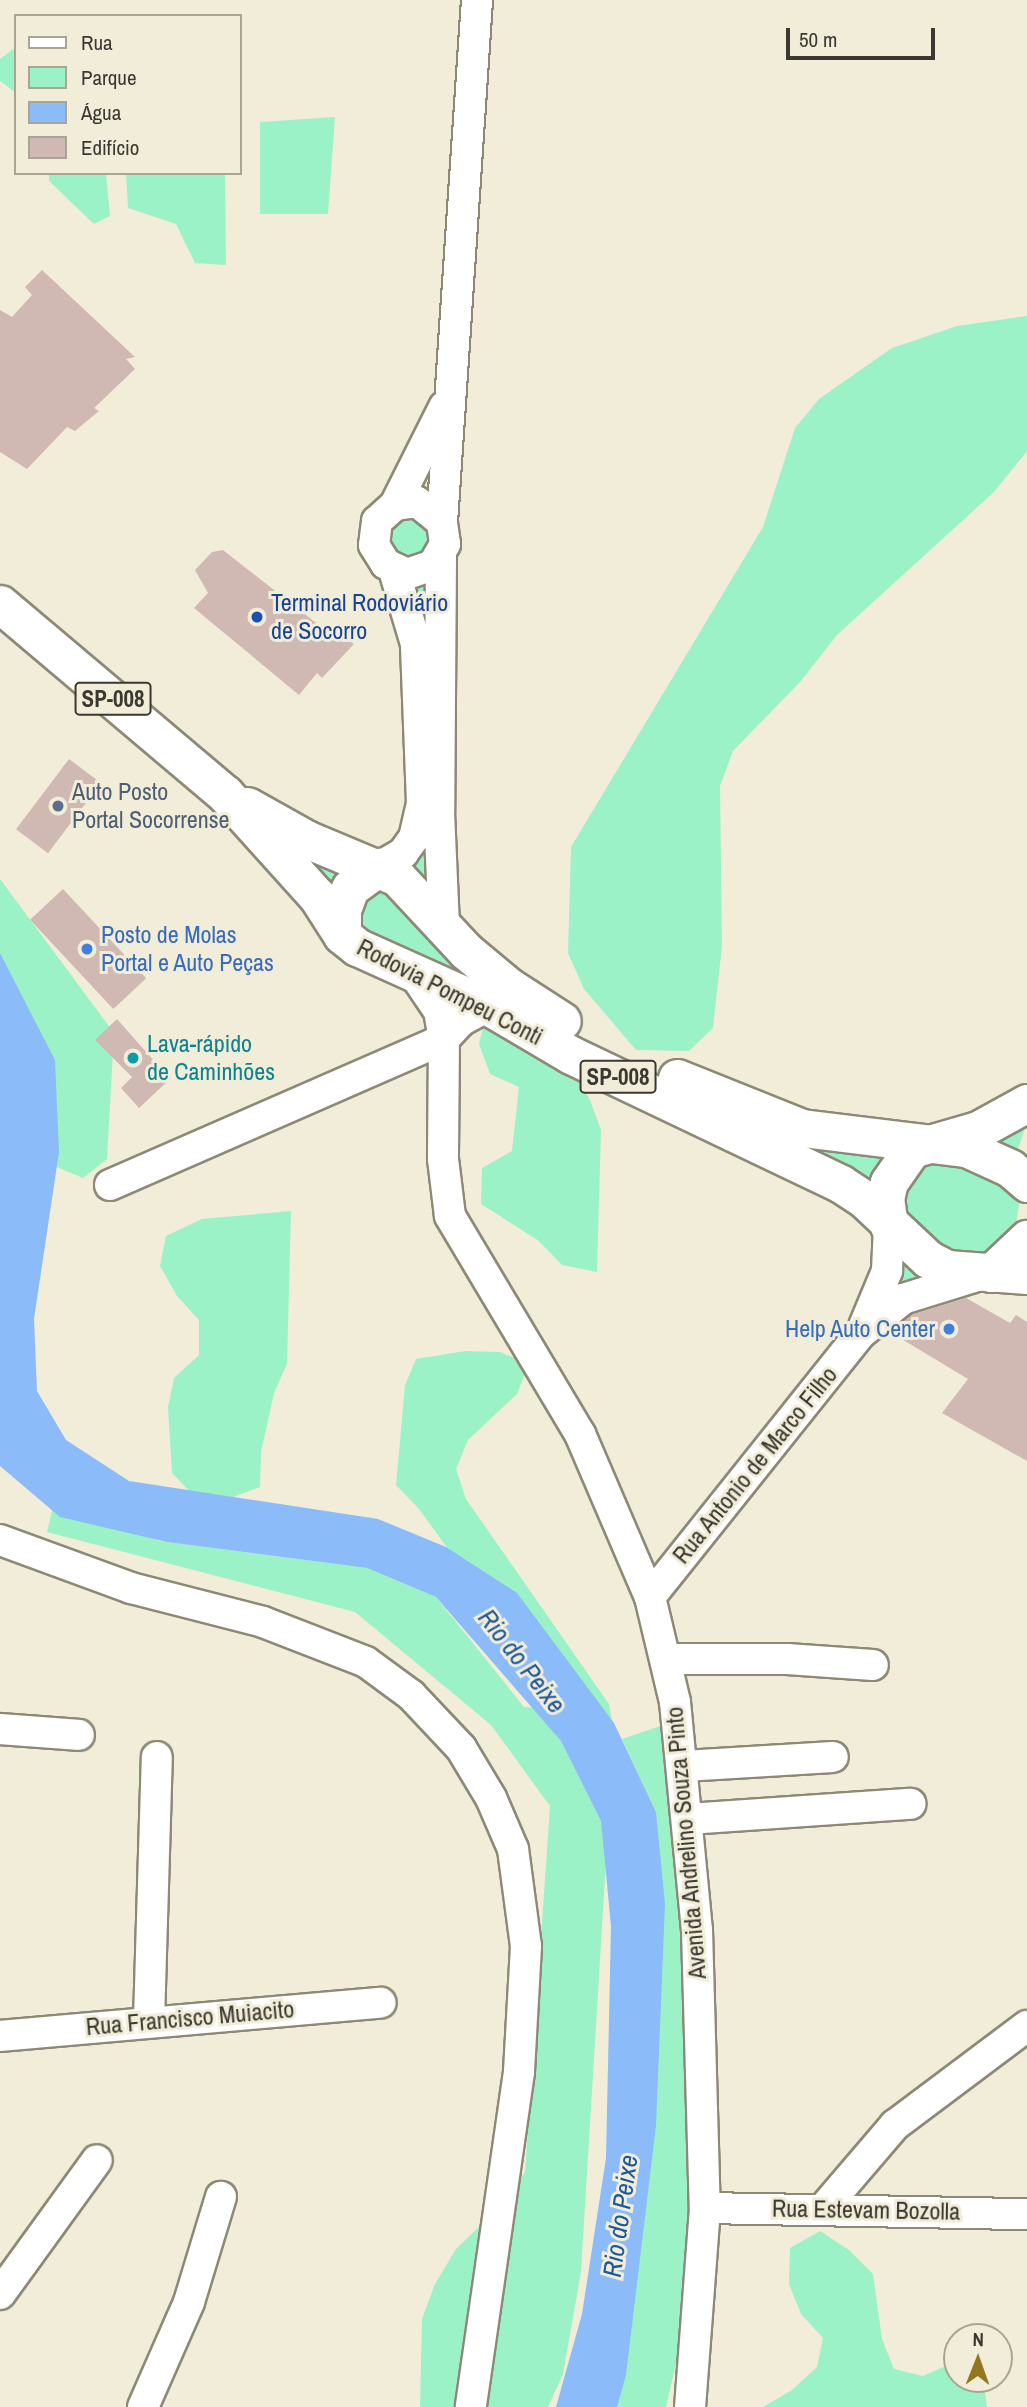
<!DOCTYPE html>
<meta charset="utf-8">
<style>
body{margin:0}
#map{position:relative;width:1027px;height:2407px;overflow:hidden;background:#f1edd8;font-family:"Archivo Narrow",sans-serif}
div>[style]{position:absolute}
.green>*{inset:0;background:#9cf2c7}
.round{border-radius:50%}
.water>*{inset:0;background:#8bbbf8}
.building>*{inset:0;background:#d1b9b3;transform-origin:0 0}
.roads{filter:drop-shadow(2px 0 #8d8976) drop-shadow(-2px 0 #8d8976) drop-shadow(0 2px #8d8976) drop-shadow(0 -2px #8d8976)}
.minor>*{height:30px;margin:-15px;padding:0 15px;transform-origin:15px;border-radius:15px;background:#fff}
.major>*{height:37px;margin:-18.5px;padding:0 18.5px;transform-origin:18.5px;border-radius:18.5px;background:#fff}
.dots>*{width:19px;height:19px;translate:-50% -50%;box-sizing:border-box;border:4px solid #f1edd8;border-radius:50%}
span{translate:-50% -50%;white-space:nowrap;text-align:center;line-height:1.15;-webkit-text-stroke:6px #f1edd8;paint-order:stroke}
.shield-label span{padding:2px 5px;background:#f1edd8;border:2px solid;border-radius:5px;-webkit-text-stroke-width:0}
.shield-label{font-size:23px;color:#3a3830;font-weight:700}
.transit-label{font-size:24px;color:#164399}
.left{translate:0 -50%;text-align:left}
.service-label{font-size:24px;color:#4e5e75}
.shop-label{font-size:24px;color:#366cbe}
.right{translate:-100% -50%;text-align:right}
.street-label{font-size:24px;color:#3a3830}
.culture-label{font-size:24px;color:#0d838f}
.water-label{font-size:26px;color:#1d589c;font-style:italic}
.legend{position:absolute;left:14px;top:14px;width:228px;height:161px;box-sizing:border-box;background:#f1edd8;border:2px solid #a8a595;margin:0;padding:9px 12px;list-style:none;font-size:21px;color:#3a3830}
.legend li{display:flex;align-items:center;gap:14px;height:35px}
.legend b{width:35px;border:2px solid #a8a595}
.north{position:absolute;left:943px;top:2323px;width:70px;height:70px;box-sizing:border-box;background:#f1edd8;border:2px solid #a8a595;border-radius:50%;rotate:1deg;font-size:19px;font-weight:700;line-height:28px;text-align:center;color:#3a3830}
.north::after{content:'';display:block;margin:auto;width:24px;height:32px;background:#93771e;clip-path:polygon(50% 0,100% 100%,50% 72%,0 100%)}
.scale{position:absolute;left:786px;top:28px;width:149px;height:32px;box-sizing:border-box;border:4px solid #3a3830;border-top:0;padding-left:9px;font-size:21px;line-height:24px;white-space:nowrap;color:#3a3830;-webkit-text-stroke:5px #f1edd8;paint-order:stroke}
</style>
<div id="map">
<div class="green">
<i style="clip-path:polygon(16px 47px,16px 93px,0 81px,0 59px)"></i>
<i style="clip-path:polygon(335px 117px,328px 214px,260px 214px,260px 122px)"></i>
<i style="clip-path:polygon(49px 173px,106px 173px,110px 216px,94px 224px,49px 181px)"></i>
<i style="clip-path:polygon(126px 173px,225px 173px,226px 265px,195px 263px,176px 224px,128px 208px)"></i>
<i style="clip-path:polygon(1027px 316px,1027px 451px,994px 492px,837px 635px,800px 682px,733px 751px,720px 786px,722px 946px,713px 1028px,689px 1051px,636px 1050px,584px 989px,568px 953px,571px 847px,763px 527px,795px 428px,819px 399px,892px 348px,957px 326px)"></i>
<i class="round" style="left:389px;top:517px;width:42px;height:42px"></i>
<i style="clip-path:polygon(431px 572px,430px 662px,406px 577px)"></i>
<i style="clip-path:polygon(429px 827px,431px 887px,405px 868px)"></i>
<i style="clip-path:polygon(285px 840px,351px 870px,328px 902px)"></i>
<i style="clip-path:polygon(0 879px,114px 1033px,107px 1159px,83px 1178px,52px 1165px,0 984px)"></i>
<i style="clip-path:polygon(386px 888px,502px 997px,358px 931px,361px 895px)"></i>
<i style="clip-path:polygon(485px 1018px,573px 1070px,590px 1100px,601px 1130px,597px 1272px,562px 1265px,539px 1241px,481px 1204px,482px 1168px,512px 1151px,519px 1087px,490px 1074px,479px 1044px)"></i>
<i style="clip-path:polygon(1027px 1122px,1017px 1152px,979px 1136px)"></i>
<i style="clip-path:polygon(763px 1127px,900px 1149px,874px 1192px)"></i>
<i style="clip-path:polygon(949px 1159px,995px 1177px,1020px 1199px,1014px 1237px,1002px 1253px,955px 1261px,898px 1211px,914px 1164px)"></i>
<i style="clip-path:polygon(291px 1211px,287px 1364px,274px 1393px,261px 1452px,260px 1487px,230px 1498px,195px 1497px,172px 1473px,168px 1407px,174px 1378px,199px 1355px,199px 1320px,177px 1296px,160px 1266px,166px 1236px,202px 1219px)"></i>
<i style="clip-path:polygon(897px 1252px,938px 1280px,893px 1286px)"></i>
<i style="clip-path:polygon(465px 1351px,500px 1352px,529px 1364px,517px 1394px,468px 1440px,456px 1469px,466px 1499px,609px 1704px,614px 1733px,516px 1642px,419px 1509px,396px 1485px,405px 1385px,416px 1359px)"></i>
<i style="clip-path:polygon(54px 1502px,160px 1541px,367px 1568px,436px 1597px,524px 1707px,545px 1708px,609px 1812px,581px 2272px,563px 2374px,548px 2407px,420px 2407px,422px 2319px,435px 2284px,456px 2249px,508px 2199px,525px 2172px,550px 1806px,491px 1725px,355px 1612px,47px 1532px)"></i>
<i style="clip-path:polygon(669px 1723px,694px 2116px,684px 2328px,666px 2407px,602px 2407px,656px 1812px,622px 1739px)"></i>
<i style="clip-path:polygon(820px 2231px,849px 2250px,873px 2274px,882px 2339px,894px 2369px,923px 2376px,957px 2361px,957px 2379px,983px 2379px,987px 2407px,763px 2407px,792px 2390px,817px 2367px,823px 2338px,801px 2314px,789px 2284px,790px 2248px)"></i>
</div>
<div class="water">
<i style="clip-path:polygon(0 953px,55px 1060px,59px 1152px,34px 1319px,37px 1391px,66px 1440px,129px 1481px,378px 1519px,446px 1547px,517px 1593px,614px 1723px,656px 1812px,665px 1904px,656px 2126px,626px 2375px,617px 2407px,556px 2407px,582px 2314px,606px 2158px,611px 1926px,601px 1821px,561px 1741px,436px 1597px,367px 1568px,167px 1542px,60px 1517px,0 1466px)"></i>
</div>
<div class="building">
<i style="clip-path:polygon(42px 270px,135px 357px,126px 359px,135px 369px,94px 408px,99px 411px,75px 431px,67px 427px,27px 469px,0 452px,0 310px,12px 317px,32px 295px,25px 287px)"></i>
<i style="clip-path:polygon(223px 550px,325px 630px,331px 627px,354px 644px,322px 678px,317px 673px,299px 695px,194px 608px,208px 593px,195px 570px,212px 552px)"></i>
<i style="left:69px;top:759px;width:40px;height:88px;rotate:37deg"></i>
<i style="left:63px;top:889px;width:122px;height:45px;rotate:47deg"></i>
<i style="clip-path:polygon(117px 1019px,170px 1079px,139px 1108px,121px 1088px,132px 1077px,95px 1040px)"></i>
<i style="clip-path:polygon(966px 1298px,1010px 1323px,1016px 1315px,1027px 1322px,1027px 1461px,942px 1413px,968px 1379px,890px 1332px,911px 1315px)"></i>
</div>
<div class="roads">
<div class="minor">
<i style="left:395px;top:505px;width:110px;rotate:-63.4deg"></i>
<i style="left:442px;top:522px;width:32px;rotate:-141deg"></i>
<i style="left:417px;top:502px;width:22px;rotate:172deg"></i>
<i style="left:395px;top:505px;width:24px;rotate:138deg"></i>
<i style="left:377px;top:521px;width:24px;rotate:97deg"></i>
<i style="left:374px;top:545px;width:22px;rotate:58deg"></i>
<i style="left:386px;top:564px;width:23px;rotate:25deg"></i>
<i style="left:407px;top:574px;width:28px;rotate:-19deg"></i>
<i style="left:433px;top:565px;width:24px;rotate:-60deg"></i>
<i style="left:445px;top:544px;width:22px;rotate:-98deg"></i>
<i style="left:442px;top:522px;width:523px;rotate:-86.16deg"></i>
<i style="left:441px;top:555px;width:257px;rotate:90.4deg"></i>
<i style="left:439px;top:812px;width:113px;rotate:87.5deg"></i>
<i style="left:379px;top:867px;width:28px;rotate:-30deg"></i>
<i style="left:403px;top:853px;width:19px;rotate:-54deg"></i>
<i style="left:414px;top:838px;width:36px;rotate:-77deg"></i>
<i style="left:422px;top:803px;width:159px;rotate:-92.2deg"></i>
<i style="left:416px;top:644px;width:77px;rotate:-106.6deg"></i>
<i style="left:412px;top:971px;width:48px;rotate:56deg"></i>
<i style="left:439px;top:1011px;width:28px;rotate:80deg"></i>
<i style="left:444px;top:1039px;width:120px;rotate:90.5deg"></i>
<i style="left:443px;top:1159px;width:57px;rotate:83deg"></i>
<i style="left:450px;top:1216px;width:254px;rotate:59.2deg"></i>
<i style="left:580px;top:1434px;width:177px;rotate:66.8deg"></i>
<i style="left:650px;top:1597px;width:108px;rotate:76.6deg"></i>
<i style="left:675px;top:1702px;width:229px;rotate:84.5deg"></i>
<i style="left:697px;top:1930px;width:278px;rotate:88.4deg"></i>
<i style="left:705px;top:2208px;width:200px;rotate:94.3deg"></i>
<i style="left:110px;top:1185px;width:365px;rotate:-23.6deg"></i>
<i style="left:444px;top:1039px;width:25px;rotate:-47deg"></i>
<i style="left:461px;top:1021px;width:31px;rotate:-29deg"></i>
<i style="left:864px;top:1326px;width:60px;rotate:-67.3deg"></i>
<i style="left:887px;top:1271px;width:45px;rotate:-87.5deg"></i>
<i style="left:0;top:1540px;width:140px;rotate:20.1deg"></i>
<i style="left:131px;top:1588px;width:136px;rotate:14.4deg"></i>
<i style="left:263px;top:1622px;width:110px;rotate:21.2deg"></i>
<i style="left:366px;top:1662px;width:56px;rotate:36.3deg"></i>
<i style="left:411px;top:1695px;width:73px;rotate:46.7deg"></i>
<i style="left:461px;top:1748px;width:58px;rotate:59deg"></i>
<i style="left:491px;top:1798px;width:56px;rotate:66.7deg"></i>
<i style="left:513px;top:1849px;width:98px;rotate:82.4deg"></i>
<i style="left:526px;top:1946px;width:126px;rotate:93.2deg"></i>
<i style="left:519px;top:2072px;width:338px;rotate:98.2deg"></i>
<i style="left:650px;top:1597px;width:338px;rotate:-51.4deg"></i>
<i style="left:861px;top:1333px;width:54px;rotate:-39deg"></i>
<i style="left:903px;top:1299px;width:77px;rotate:-17.3deg"></i>
<i style="left:666px;top:1659px;width:121px"></i>
<i style="left:787px;top:1659px;width:86px;rotate:4deg"></i>
<i style="left:0;top:1729px;width:79px;rotate:4.3deg"></i>
<i style="left:684px;top:1766px;width:149px;rotate:-3.5deg"></i>
<i style="left:688px;top:1819px;width:223px;rotate:-3.9deg"></i>
<i style="left:149px;top:2021px;width:264px;rotate:-88.3deg"></i>
<i style="left:0;top:2036px;width:382px;rotate:-5deg"></i>
<i style="left:705px;top:2208px;width:322px;rotate:1.1deg"></i>
<i style="left:823px;top:2209px;width:111px;rotate:-49.4deg"></i>
<i style="left:895px;top:2125px;width:165px;rotate:-36.9deg"></i>
<i style="left:0;top:2294px;width:165px;rotate:-54.1deg"></i>
<i style="left:143px;top:2407px;width:115px;rotate:-66.3deg"></i>
<i style="left:189px;top:2302px;width:110px;rotate:-73.1deg"></i>
</div>
<div class="major">
<i style="left:0;top:604px;width:294px;rotate:40.2deg"></i>
<i style="left:225px;top:794px;width:137px;rotate:48deg"></i>
<i style="left:317px;top:896px;width:46px;rotate:57.3deg"></i>
<i style="left:342px;top:935px;width:19px;rotate:39deg"></i>
<i style="left:357px;top:947px;width:144px;rotate:24.2deg"></i>
<i style="left:488px;top:1006px;width:96px;rotate:30.6deg"></i>
<i style="left:571px;top:1055px;width:299px;rotate:25.5deg"></i>
<i style="left:841px;top:1184px;width:27px;rotate:33deg"></i>
<i style="left:864px;top:1199px;width:88px;rotate:43.2deg"></i>
<i style="left:928px;top:1259px;width:21px;rotate:28deg"></i>
<i style="left:947px;top:1269px;width:80px;rotate:4.3deg"></i>
<i style="left:247px;top:806px;width:68px;rotate:29.2deg"></i>
<i style="left:306px;top:839px;width:99px;rotate:22.7deg"></i>
<i style="left:397px;top:877px;width:101px;rotate:47deg"></i>
<i style="left:466px;top:951px;width:55px;rotate:39.8deg"></i>
<i style="left:508px;top:986px;width:64px;rotate:32.9deg"></i>
<i style="left:342px;top:935px;width:25px;rotate:-90deg"></i>
<i style="left:342px;top:910px;width:23px;rotate:-70deg"></i>
<i style="left:350px;top:888px;width:36px;rotate:-36deg"></i>
<i style="left:677px;top:1078px;width:135px;rotate:21.8deg"></i>
<i style="left:802px;top:1128px;width:165px;rotate:7deg"></i>
<i style="left:966px;top:1148px;width:48px;rotate:24.4deg"></i>
<i style="left:1010px;top:1168px;width:23px;rotate:41deg"></i>
<i style="left:889px;top:1226px;width:27px;rotate:-98deg"></i>
<i style="left:885px;top:1199px;width:17px;rotate:-77deg"></i>
<i style="left:889px;top:1182px;width:40px;rotate:-55.1deg"></i>
<i style="left:912px;top:1149px;width:69px;rotate:-16.1deg"></i>
<i style="left:978px;top:1130px;width:56px;rotate:-28.9deg"></i>
<i style="left:991px;top:1273px;width:50px;rotate:-43.4deg"></i>
</div>
</div>
<div class="dots">
<i style="left:257px;top:617px;background:#1a4fb4"></i>
<i style="left:58px;top:806px;background:#5c6f8a"></i>
<i style="left:87px;top:949px;background:#3f7fe0"></i>
<i style="left:133px;top:1058px;background:#0f9aa8"></i>
<i style="left:949px;top:1329px;background:#3f7fe0"></i>
</div>
<div class="shield-label">
<span style="left:113px;top:699px">SP-008</span>
<span style="left:618px;top:1077px">SP-008</span>
</div>
<div class="transit-label">
<span class="left" style="left:271px;top:617px">Terminal Rodoviário<br>de Socorro</span>
</div>
<div class="service-label">
<span class="left" style="left:72px;top:806px">Auto Posto<br>Portal Socorrense</span>
</div>
<div class="shop-label">
<span class="left" style="left:101px;top:949px">Posto de Molas<br>Portal e Auto Peças</span>
<span class="right" style="left:935px;top:1329px">Help Auto Center</span>
</div>
<div class="street-label">
<span style="left:450px;top:992px;rotate:27deg">Rodovia Pompeu Conti</span>
<span style="left:755px;top:1465px;rotate:-51deg">Rua Antonio de Marco Filho</span>
<span style="left:686px;top:1843px;rotate:-95deg">Avenida Andrelino Souza Pinto</span>
<span style="left:190px;top:2018px;rotate:-5deg">Rua Francisco Muiacito</span>
<span style="left:866px;top:2210px;rotate:1deg">Rua Estevam Bozolla</span>
</div>
<div class="culture-label">
<span class="left" style="left:147px;top:1058px">Lava-rápido<br>de Caminhões</span>
</div>
<div class="water-label">
<span style="left:522px;top:1661px;rotate:52deg">Rio do Peixe</span>
<span style="left:620px;top:2216px;rotate:-82deg">Rio do Peixe</span>
</div>
<ul class="legend">
<li><b style="height:9px;background:#fff"></b>Rua</li>
<li><b style="height:19px;background:#9cf2c7"></b>Parque</li>
<li><b style="height:19px;background:#8bbbf8"></b>Água</li>
<li><b style="height:19px;background:#d1b9b3"></b>Edifício</li>
</ul>
<div class="north">N</div>
<div class="scale">50 m</div>
</div>
